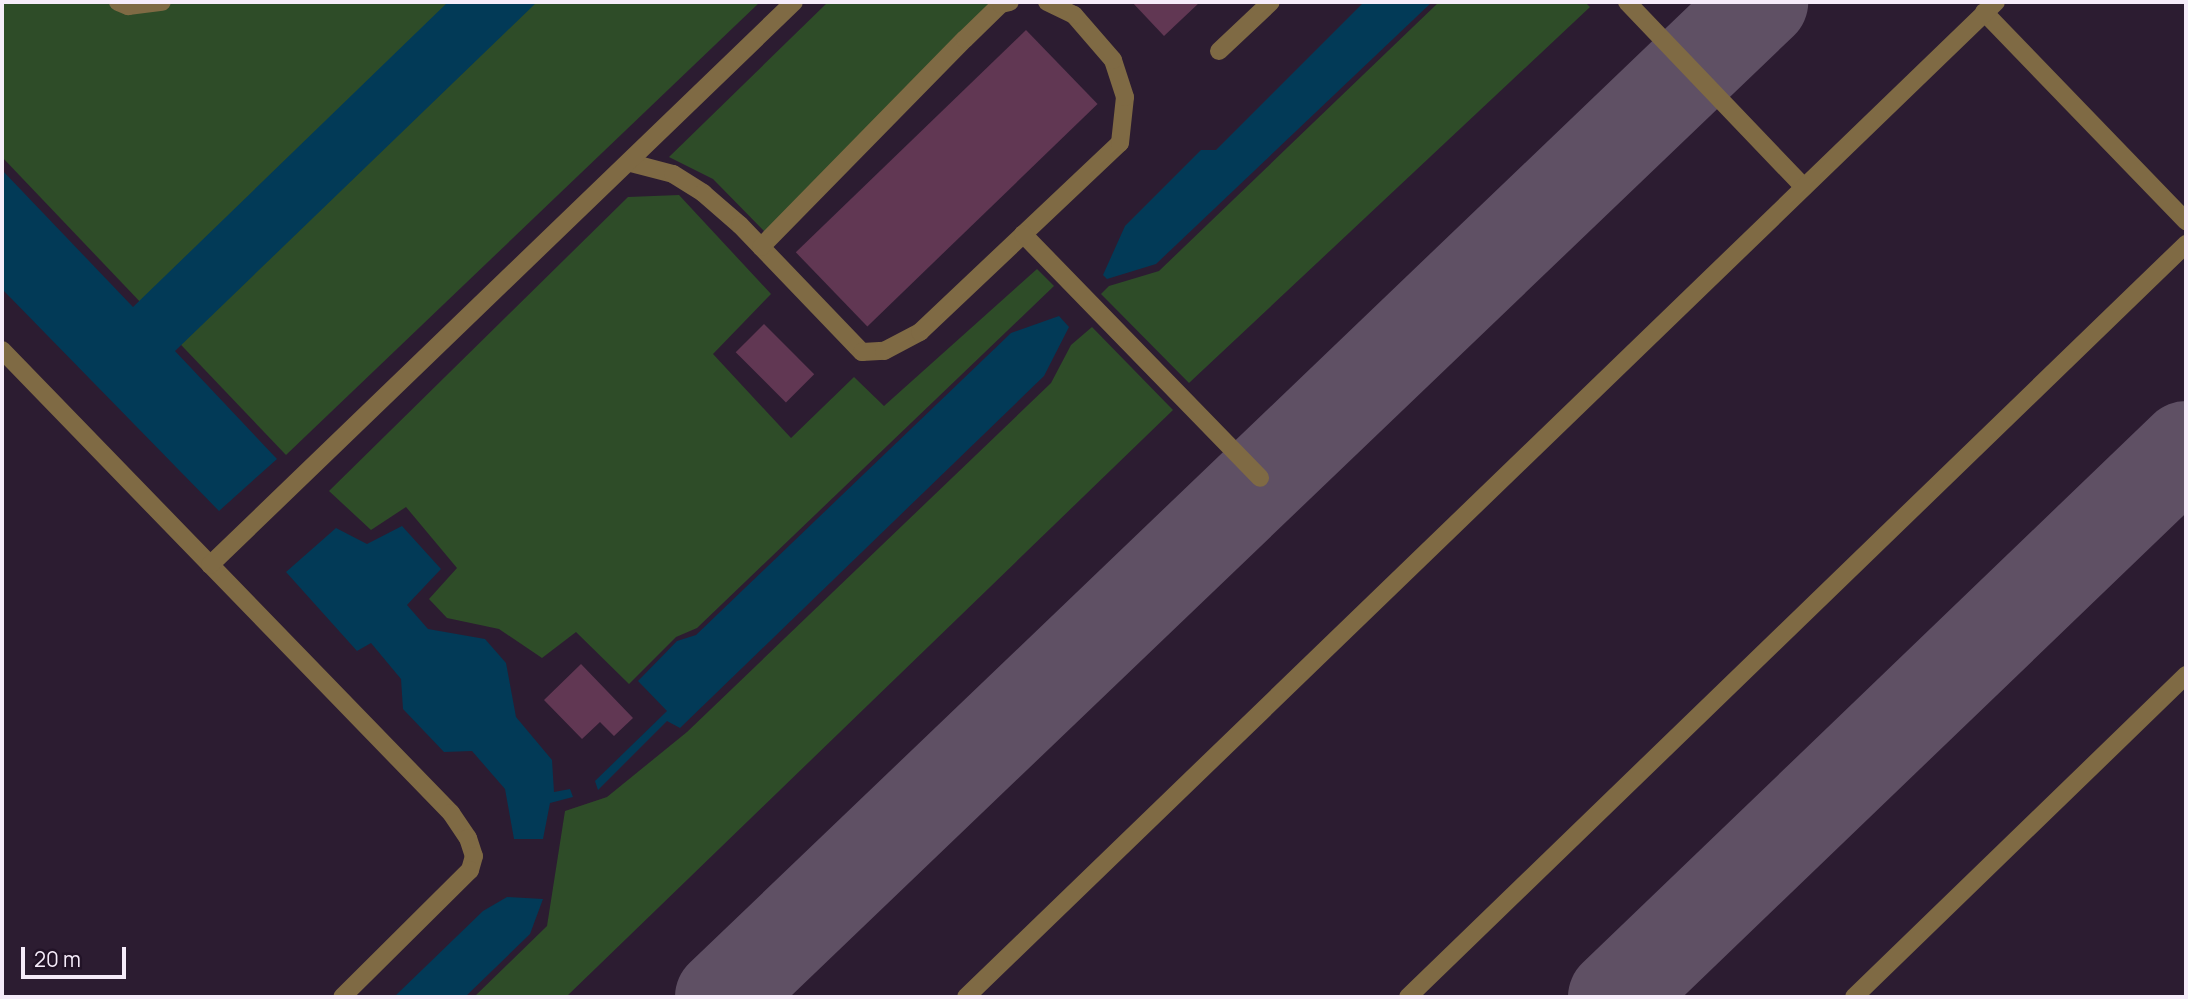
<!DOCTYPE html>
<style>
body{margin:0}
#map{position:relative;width:2188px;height:999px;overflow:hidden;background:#2c1c31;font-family:Manrope,sans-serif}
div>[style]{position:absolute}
.green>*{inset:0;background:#2e4c28}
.water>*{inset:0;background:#023a57}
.taxiway>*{height:94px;margin:-47px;padding:0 47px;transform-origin:47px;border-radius:47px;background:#5f5064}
.building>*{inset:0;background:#613753;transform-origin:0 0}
.minor>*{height:18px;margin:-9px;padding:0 9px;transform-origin:9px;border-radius:9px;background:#7f6a44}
span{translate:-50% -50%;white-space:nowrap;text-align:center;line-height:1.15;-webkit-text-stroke:6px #221327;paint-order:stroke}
.frame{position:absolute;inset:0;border:4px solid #f6ecfa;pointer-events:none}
.scale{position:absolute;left:21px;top:947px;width:105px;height:32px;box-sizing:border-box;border:4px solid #f6ecfa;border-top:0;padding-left:9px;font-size:21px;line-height:24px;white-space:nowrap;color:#f6ecfa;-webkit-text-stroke:5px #221327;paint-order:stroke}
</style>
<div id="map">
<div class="green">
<i style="clip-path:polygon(2px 2px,760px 2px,286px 455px,2px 157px)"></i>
<i style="clip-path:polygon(828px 2px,993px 2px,765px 232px,713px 179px,669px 157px)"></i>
<i style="clip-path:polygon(1439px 2px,1585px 2px,1590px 7px,1189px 383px,1101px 294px,1109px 286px,1159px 271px)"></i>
<i style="clip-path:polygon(679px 195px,771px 294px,713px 354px,791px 438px,854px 377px,884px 406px,1037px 269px,1054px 286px,697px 628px,676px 637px,629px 684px,576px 632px,542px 658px,499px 629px,447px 618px,429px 599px,457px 568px,406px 507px,371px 530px,329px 491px,628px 197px)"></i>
<i style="clip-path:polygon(1092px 327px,1173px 410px,566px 997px,474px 997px,547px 926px,565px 811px,607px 797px,687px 732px,1051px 383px,1071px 345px)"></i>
</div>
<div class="water">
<i style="clip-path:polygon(448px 2px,537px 2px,175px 351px,277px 459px,219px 511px,2px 289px,2px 170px,133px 307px)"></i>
<i style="clip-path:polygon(1364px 2px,1432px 2px,1156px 264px,1107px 279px,1103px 275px,1125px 226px,1201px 150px,1216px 150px)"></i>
<i style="clip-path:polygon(1059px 316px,1069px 327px,1044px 376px,680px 728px,667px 721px,598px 790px,595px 781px,667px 711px,638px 681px,677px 641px,696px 635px,1011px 333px)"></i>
<i style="clip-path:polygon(402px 526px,441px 569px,407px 605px,428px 629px,485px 639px,506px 663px,516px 717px,552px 760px,554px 792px,570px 789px,573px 797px,550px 803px,543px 839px,514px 839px,505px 789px,472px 751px,444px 752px,403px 709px,401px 679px,371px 643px,357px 651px,286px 572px,336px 528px,367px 544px)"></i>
<i style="clip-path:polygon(507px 897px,543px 899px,530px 934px,465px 997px,394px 997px,483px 911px)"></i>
</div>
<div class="taxiway">
<i style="left:722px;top:997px;width:1439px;rotate:-43.76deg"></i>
<i style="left:1615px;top:997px;width:792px;rotate:-43.87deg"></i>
</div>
<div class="building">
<i style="clip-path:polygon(1132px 2px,1200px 2px,1164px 36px)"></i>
<i style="left:1026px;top:30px;width:103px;height:320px;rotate:46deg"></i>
<i style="left:764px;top:324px;width:71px;height:40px;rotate:45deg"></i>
<i style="clip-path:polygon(581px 664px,633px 718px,614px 736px,600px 722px,582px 739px,544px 700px)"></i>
</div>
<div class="minor">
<i style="left:118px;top:2px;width:11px;rotate:22deg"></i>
<i style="left:128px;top:6px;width:34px;rotate:-7deg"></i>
<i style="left:1627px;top:2px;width:256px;rotate:46.3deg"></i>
<i style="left:1984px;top:12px;width:291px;rotate:46deg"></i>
<i style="left:1219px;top:51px;width:71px;rotate:-43.3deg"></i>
<i style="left:631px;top:163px;width:43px;rotate:14.7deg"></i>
<i style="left:673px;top:174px;width:36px;rotate:32deg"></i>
<i style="left:703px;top:193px;width:49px;rotate:40.9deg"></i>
<i style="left:740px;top:225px;width:176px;rotate:46.2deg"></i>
<i style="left:862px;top:352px;width:22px;rotate:-3deg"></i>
<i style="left:884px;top:351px;width:41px;rotate:-27.8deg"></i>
<i style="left:920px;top:332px;width:275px;rotate:-43.4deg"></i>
<i style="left:1120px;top:143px;width:46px;rotate:-83.8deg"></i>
<i style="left:1125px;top:97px;width:39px;rotate:-108deg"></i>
<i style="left:1113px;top:60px;width:60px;rotate:-130.9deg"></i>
<i style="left:1074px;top:15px;width:30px;rotate:-154deg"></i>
<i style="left:1023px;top:234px;width:340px;rotate:45.8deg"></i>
<i style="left:761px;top:247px;width:291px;rotate:-45.6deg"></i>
<i style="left:965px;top:39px;width:50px;rotate:-44.2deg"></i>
<i style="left:1001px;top:4px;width:9px;rotate:-13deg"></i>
<i style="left:2px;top:350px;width:645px;rotate:45.88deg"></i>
<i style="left:451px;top:813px;width:30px;rotate:56deg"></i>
<i style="left:468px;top:838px;width:19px;rotate:72deg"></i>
<i style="left:474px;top:856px;width:15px;rotate:106deg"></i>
<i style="left:470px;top:870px;width:180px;rotate:135.2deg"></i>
<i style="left:210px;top:565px;width:811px;rotate:-43.95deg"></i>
<i style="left:966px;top:997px;width:1432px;rotate:-44.01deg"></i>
<i style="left:1408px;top:997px;width:1083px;rotate:-44.06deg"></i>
<i style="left:1854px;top:997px;width:463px;rotate:-44.1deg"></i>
</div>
<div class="frame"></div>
<div class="scale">20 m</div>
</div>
